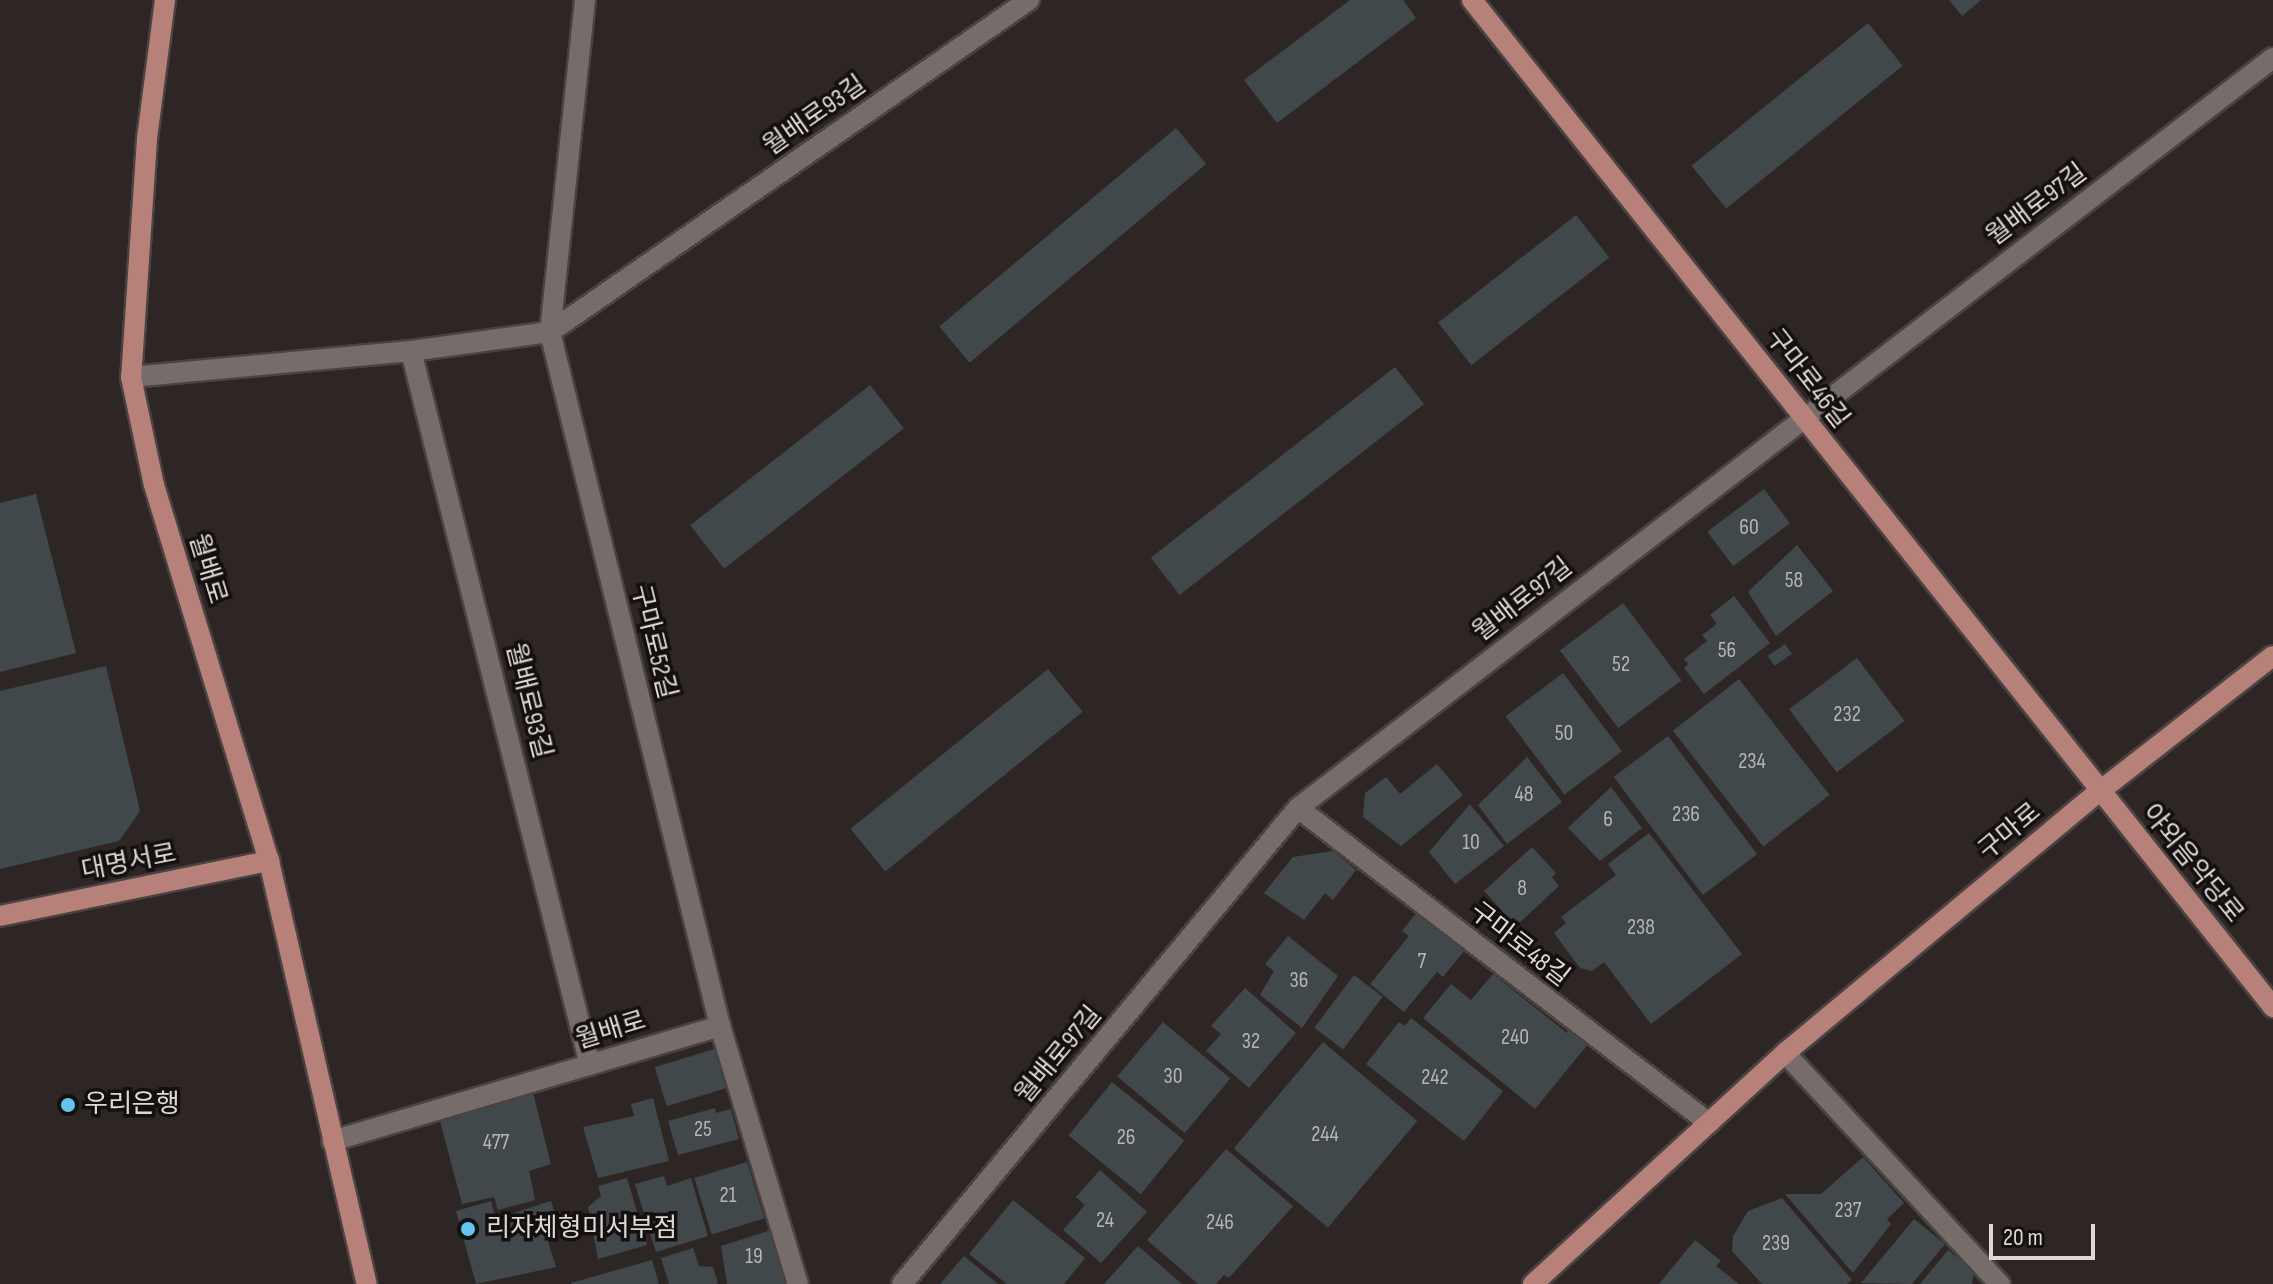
<!DOCTYPE html>
<meta charset="utf-8">
<style>
body{margin:0}
#map{position:relative;width:2273px;height:1284px;overflow:hidden;background:#2e2625;font-family:"Sofia Sans Condensed","Noto Sans KR",sans-serif}
div>[style]{position:absolute}
.building>*{inset:0;background:#40484c;transform-origin:0 0}
.roads{filter:drop-shadow(2px 0 #4a4342) drop-shadow(-2px 0 #4a4342) drop-shadow(0 2px #4a4342) drop-shadow(0 -2px #4a4342)}
.minor>*{height:20px;margin:-10px;padding:0 10px;transform-origin:10px;border-radius:10px;background:#766c6a}
.major>*{height:20px;margin:-10px;padding:0 10px;transform-origin:10px;border-radius:10px;background:#b78079}
.dots>*{width:22px;height:22px;translate:-50% -50%;box-sizing:border-box;border:4px solid #14100f;border-radius:50%}
span{translate:-50% -50%;white-space:nowrap;text-align:center;line-height:1.15;-webkit-text-stroke:7px #14100f;paint-order:stroke}
.number-label{font-size:22px;color:#b6b4b4}
.number-label span{-webkit-text-stroke-width:0}
.street-label{font-size:26px;color:#ded8d7}
.poi-label{font-size:26px;color:#ded8d7}
.left{translate:0 -50%;text-align:left}
.scale{position:absolute;left:1989px;top:1224px;width:106px;height:36px;box-sizing:border-box;border:4px solid #ded8d7;border-top:0;padding-left:10px;font-size:24px;line-height:28px;white-space:nowrap;color:#ded8d7;-webkit-text-stroke:6px #14100f;paint-order:stroke}
</style>
<div id="map">
<div class="building">
<i style="clip-path:polygon(1350px 0,1403px 0,1416px 18px,1277px 123px,1244px 80px)"></i>
<i style="clip-path:polygon(1949px 0,1981px 0,1962px 16px)"></i>
<i style="left:1868px;top:23px;width:55px;height:227px;rotate:51deg"></i>
<i style="left:1176px;top:128px;width:47px;height:309px;rotate:50deg"></i>
<i style="left:1576px;top:215px;width:54px;height:175px;rotate:52deg"></i>
<i style="left:1395px;top:367px;width:47px;height:310px;rotate:52deg"></i>
<i style="left:870px;top:385px;width:55px;height:228px;rotate:52deg"></i>
<i style="left:1764px;top:489px;width:43px;height:71px;rotate:53deg"></i>
<i style="clip-path:polygon(36px 494px,76px 653px,0 672px,0 503px)"></i>
<i style="clip-path:polygon(1797px 545px,1833px 591px,1776px 636px,1748px 592px)"></i>
<i style="clip-path:polygon(1734px 596px,1770px 643px,1704px 694px,1684px 668px,1688px 664px,1684px 659px,1707px 641px,1702px 635px,1717px 624px,1710px 615px)"></i>
<i style="left:1623px;top:603px;width:97px;height:79px;rotate:53deg"></i>
<i style="left:1785px;top:644px;width:12px;height:21px;rotate:55deg"></i>
<i style="left:1857px;top:658px;width:79px;height:85px;rotate:53deg"></i>
<i style="clip-path:polygon(106px 666px,140px 811px,119px 841px,0 869px,0 691px)"></i>
<i style="left:1048px;top:669px;width:55px;height:254px;rotate:51deg"></i>
<i style="left:1563px;top:673px;width:98px;height:72px;rotate:53deg"></i>
<i style="left:1739px;top:679px;width:147px;height:84px;rotate:52deg"></i>
<i style="left:1668px;top:736px;width:148px;height:68px;rotate:53deg"></i>
<i style="clip-path:polygon(1527px 757px,1562px 802px,1507px 844px,1478px 805px)"></i>
<i style="clip-path:polygon(1437px 764px,1463px 795px,1401px 846px,1363px 817px,1365px 793px,1386px 777px,1400px 794px)"></i>
<i style="clip-path:polygon(1611px 787px,1642px 828px,1600px 861px,1568px 828px)"></i>
<i style="clip-path:polygon(1470px 804px,1504px 846px,1455px 884px,1429px 852px)"></i>
<i style="clip-path:polygon(1649px 833px,1742px 954px,1651px 1024px,1604px 962px,1592px 971px,1580px 968px,1554px 933px,1566px 923px,1561px 917px,1616px 875px,1608px 864px)"></i>
<i style="clip-path:polygon(1532px 847px,1556px 873px,1552px 877px,1559px 886px,1516px 926px,1484px 891px)"></i>
<i style="clip-path:polygon(1333px 851px,1356px 870px,1333px 900px,1325px 893px,1304px 920px,1264px 893px,1293px 857px)"></i>
<i style="clip-path:polygon(1417px 912px,1464px 951px,1443px 977px,1437px 972px,1404px 1012px,1370px 984px,1409px 936px,1402px 931px)"></i>
<i style="clip-path:polygon(1288px 936px,1338px 976px,1302px 1028px,1260px 995px,1274px 971px,1265px 964px)"></i>
<i style="clip-path:polygon(1493px 974px,1567px 1033px,1570px 1029px,1588px 1044px,1535px 1109px,1423px 1018px,1451px 984px,1471px 1000px)"></i>
<i style="left:1354px;top:975px;width:36px;height:66px;rotate:37deg"></i>
<i style="clip-path:polygon(1245px 988px,1296px 1033px,1249px 1088px,1206px 1051px,1221px 1034px,1211px 1026px)"></i>
<i style="clip-path:polygon(1411px 1018px,1503px 1091px,1464px 1141px,1366px 1064px,1399px 1022px,1405px 1026px)"></i>
<i style="left:1163px;top:1022px;width:88px;height:71px;rotate:40deg"></i>
<i style="left:1323px;top:1042px;width:123px;height:139px;rotate:40deg"></i>
<i style="left:714px;top:1049px;width:41px;height:62px;rotate:73deg"></i>
<i style="left:1112px;top:1082px;width:93px;height:69px;rotate:39deg"></i>
<i style="clip-path:polygon(533px 1093px,551px 1164px,529px 1171px,535px 1200px,498px 1210px,494px 1197px,462px 1204px,440px 1121px)"></i>
<i style="clip-path:polygon(653px 1098px,669px 1161px,598px 1178px,583px 1127px,634px 1116px,631px 1104px)"></i>
<i style="clip-path:polygon(715px 1108px,716px 1113px,731px 1109px,739px 1139px,678px 1155px,668px 1121px)"></i>
<i style="clip-path:polygon(1226px 1149px,1293px 1206px,1229px 1278px,1224px 1275px,1216px 1284px,1198px 1284px,1147px 1240px)"></i>
<i style="clip-path:polygon(1863px 1157px,1904px 1203px,1887px 1219px,1891px 1224px,1853px 1273px,1785px 1194px,1821px 1194px)"></i>
<i style="left:747px;top:1162px;width:59px;height:55px;rotate:73deg"></i>
<i style="clip-path:polygon(1100px 1170px,1147px 1212px,1101px 1263px,1063px 1230px,1085px 1205px,1076px 1197px)"></i>
<i style="clip-path:polygon(664px 1176px,667px 1186px,691px 1178px,708px 1236px,656px 1252px,635px 1184px)"></i>
<i style="clip-path:polygon(627px 1178px,647px 1245px,598px 1259px,588px 1207px,601px 1196px,598px 1186px)"></i>
<i style="clip-path:polygon(1782px 1198px,1852px 1280px,1847px 1284px,1762px 1284px,1732px 1251px,1733px 1236px,1748px 1211px)"></i>
<i style="clip-path:polygon(1013px 1200px,1085px 1258px,1064px 1284px,1007px 1284px,969px 1254px)"></i>
<i style="clip-path:polygon(491px 1201px,495px 1216px,501px 1217px,551px 1201px,555px 1214px,541px 1219px,556px 1267px,476px 1284px,456px 1211px)"></i>
<i style="clip-path:polygon(1914px 1219px,1945px 1244px,1912px 1284px,1861px 1283px)"></i>
<i style="clip-path:polygon(774px 1229px,791px 1284px,727px 1284px,721px 1246px)"></i>
<i style="clip-path:polygon(1695px 1240px,1721px 1261px,1716px 1266px,1739px 1284px,1659px 1284px)"></i>
<i style="clip-path:polygon(1138px 1246px,1182px 1284px,1104px 1284px)"></i>
<i style="clip-path:polygon(693px 1248px,699px 1266px,713px 1267px,718px 1284px,669px 1284px,661px 1258px)"></i>
<i style="clip-path:polygon(1948px 1250px,1974px 1271px,1972px 1284px,1920px 1284px)"></i>
<i style="clip-path:polygon(964px 1256px,998px 1284px,940px 1284px)"></i>
<i style="clip-path:polygon(652px 1260px,659px 1284px,571px 1284px,571px 1283px)"></i>
</div>
<div class="roads">
<div class="minor">
<i style="left:585px;top:0;width:334px;rotate:96deg"></i>
<i style="left:550px;top:332px;width:715px;rotate:76.24deg"></i>
<i style="left:720px;top:1026px;width:270px;rotate:73.2deg"></i>
<i style="left:411px;top:351px;width:736px;rotate:75.93deg"></i>
<i style="left:131px;top:377px;width:281px;rotate:-5.3deg"></i>
<i style="left:411px;top:351px;width:140px;rotate:-7.8deg"></i>
<i style="left:550px;top:332px;width:583px;rotate:-34.73deg"></i>
<i style="left:1298px;top:808px;width:518px;rotate:37.47deg"></i>
<i style="left:1785px;top:1053px;width:316px;rotate:47.1deg"></i>
<i style="left:332px;top:1141px;width:405px;rotate:-16.5deg"></i>
<i style="left:902px;top:1284px;width:619px;rotate:-50.24deg"></i>
<i style="left:1298px;top:808px;width:1230px;rotate:-37.57deg"></i>
</div>
<div class="major">
<i style="left:165px;top:0;width:140px;rotate:97.4deg"></i>
<i style="left:147px;top:139px;width:239px;rotate:93.8deg"></i>
<i style="left:131px;top:377px;width:110px;rotate:78deg"></i>
<i style="left:154px;top:485px;width:393px;rotate:73deg"></i>
<i style="left:269px;top:861px;width:434px;rotate:77deg"></i>
<i style="left:1472px;top:0;width:1287px;rotate:51.5deg"></i>
<i style="left:0;top:916px;width:275px;rotate:-11.6deg"></i>
<i style="left:1533px;top:1284px;width:342px;rotate:-42.5deg"></i>
<i style="left:1785px;top:1053px;width:410px;rotate:-39.8deg"></i>
<i style="left:2100px;top:791px;width:219px;rotate:-38deg"></i>
</div>
</div>
<div class="dots">
<i style="left:68px;top:1105px;background:#65c4ef"></i>
<i style="left:468px;top:1229px;background:#65c4ef"></i>
</div>
<div class="number-label">
<span style="left:1749px;top:528px">60</span>
<span style="left:1794px;top:581px">58</span>
<span style="left:1727px;top:651px">56</span>
<span style="left:1621px;top:665px">52</span>
<span style="left:1847px;top:715px">232</span>
<span style="left:1564px;top:734px">50</span>
<span style="left:1752px;top:762px">234</span>
<span style="left:1524px;top:795px">48</span>
<span style="left:1686px;top:815px">236</span>
<span style="left:1608px;top:820px">6</span>
<span style="left:1471px;top:843px">10</span>
<span style="left:1522px;top:889px">8</span>
<span style="left:1641px;top:928px">238</span>
<span style="left:1422px;top:962px">7</span>
<span style="left:1299px;top:981px">36</span>
<span style="left:1515px;top:1038px">240</span>
<span style="left:1251px;top:1042px">32</span>
<span style="left:1173px;top:1077px">30</span>
<span style="left:1435px;top:1078px">242</span>
<span style="left:703px;top:1130px">25</span>
<span style="left:1325px;top:1135px">244</span>
<span style="left:1126px;top:1138px">26</span>
<span style="left:496px;top:1143px">477</span>
<span style="left:728px;top:1196px">21</span>
<span style="left:1848px;top:1211px">237</span>
<span style="left:1105px;top:1221px">24</span>
<span style="left:1220px;top:1223px">246</span>
<span style="left:1776px;top:1244px">239</span>
<span style="left:754px;top:1257px">19</span>
</div>
<div class="street-label">
<span style="left:815px;top:116px;rotate:-35deg">월배로93길</span>
<span style="left:2037px;top:205px;rotate:-37deg">월배로97길</span>
<span style="left:1807px;top:379px;rotate:52deg">구마로46길</span>
<span style="left:207px;top:569px;rotate:73deg">월배로</span>
<span style="left:1523px;top:600px;rotate:-38deg">월배로97길</span>
<span style="left:653px;top:642px;rotate:76deg">구마로52길</span>
<span style="left:528px;top:701px;rotate:76deg">월배로93길</span>
<span style="left:2010px;top:832px;rotate:-40deg">구마로</span>
<span style="left:129px;top:863px;rotate:-11deg">대명서로</span>
<span style="left:2192px;top:864px;rotate:51deg">야외음악당로</span>
<span style="left:1519px;top:945px;rotate:38deg">구마로48길</span>
<span style="left:611px;top:1031px;rotate:-17deg">월배로</span>
<span style="left:1059px;top:1055px;rotate:-50deg">월배로97길</span>
</div>
<div class="poi-label">
<span class="left" style="left:84px;top:1105px">우리은행</span>
<span class="left" style="left:486px;top:1229px">리자체형미서부점</span>
</div>
<div class="scale">20 m</div>
</div>
